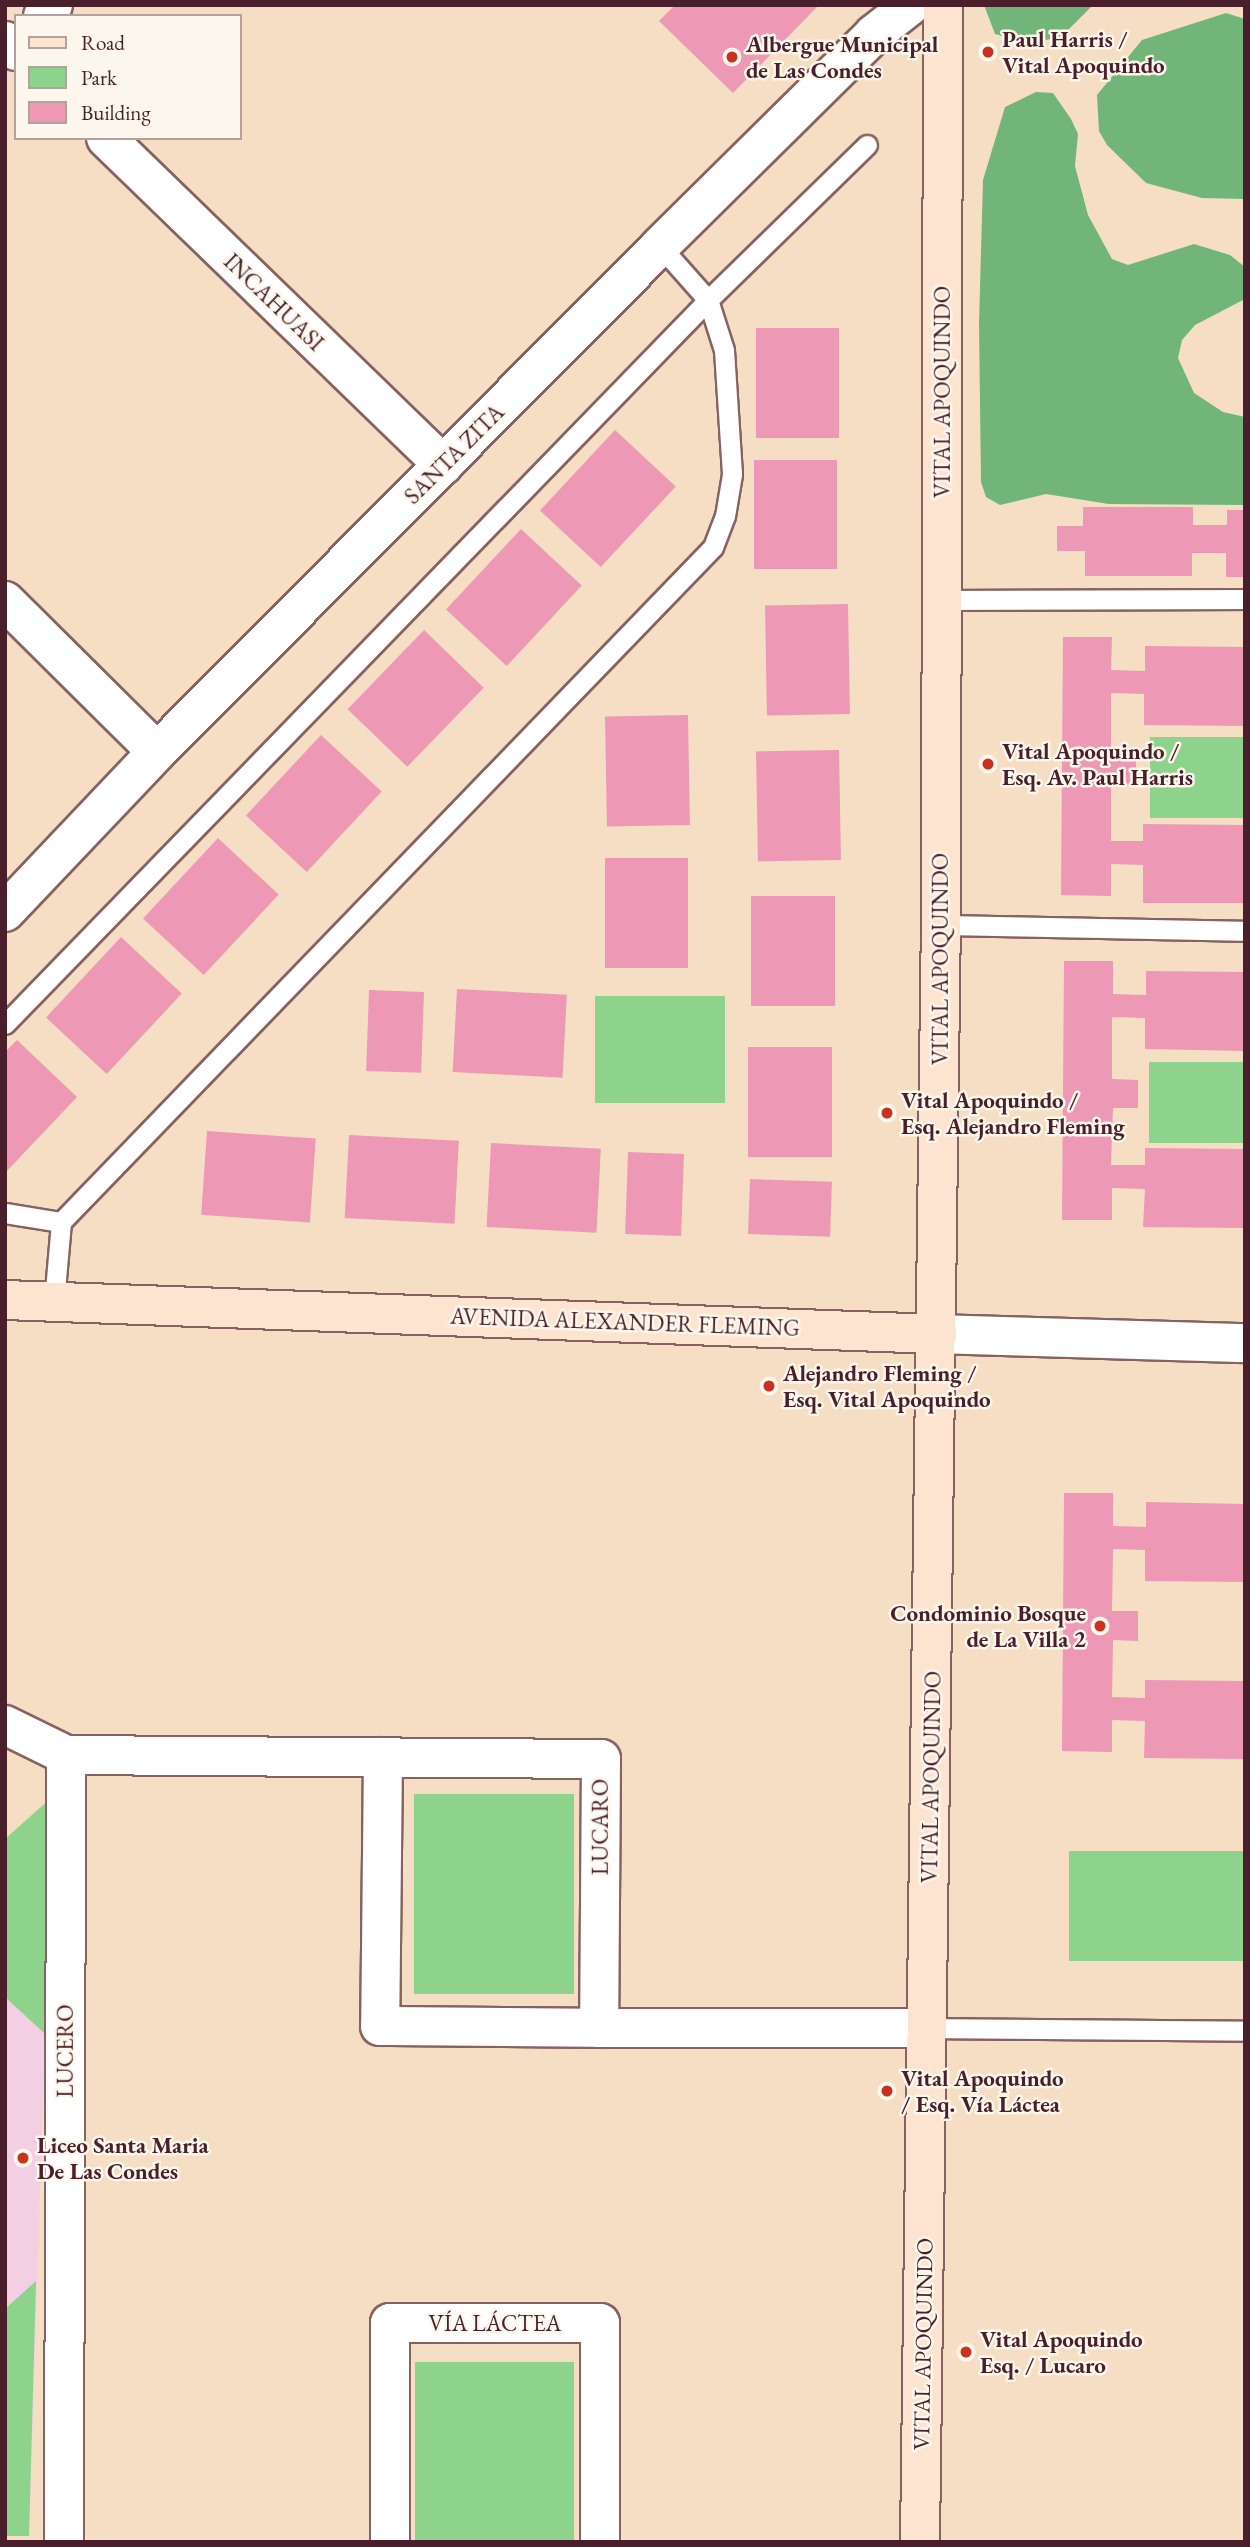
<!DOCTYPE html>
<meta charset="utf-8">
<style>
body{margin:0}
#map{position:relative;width:1250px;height:2547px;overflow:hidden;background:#f5dec4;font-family:"EB Garamond",serif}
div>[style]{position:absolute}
.built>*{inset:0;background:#f2cfe2}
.green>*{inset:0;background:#8dd38c;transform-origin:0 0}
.forest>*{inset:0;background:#72b578}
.building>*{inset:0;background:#ed98b5;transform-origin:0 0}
.roads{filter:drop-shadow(2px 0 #866261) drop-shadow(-2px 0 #866261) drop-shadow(0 2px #866261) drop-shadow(0 -2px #866261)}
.lane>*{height:19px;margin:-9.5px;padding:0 9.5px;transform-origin:9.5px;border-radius:9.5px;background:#fff}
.street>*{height:38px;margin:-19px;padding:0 19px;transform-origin:19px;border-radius:19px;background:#fff}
.secondary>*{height:38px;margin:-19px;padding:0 19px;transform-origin:19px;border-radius:19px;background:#fde4d1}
.dots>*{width:19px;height:19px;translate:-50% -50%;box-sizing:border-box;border:4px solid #fbf7ec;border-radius:50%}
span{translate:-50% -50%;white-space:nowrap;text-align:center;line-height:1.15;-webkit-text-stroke:5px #fbf7ec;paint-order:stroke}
.poi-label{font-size:23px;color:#4a1f2b;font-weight:700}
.left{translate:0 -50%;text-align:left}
.right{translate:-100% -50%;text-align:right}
.street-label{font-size:23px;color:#4a1f2b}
.frame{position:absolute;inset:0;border:7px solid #4a1f2b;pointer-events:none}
.legend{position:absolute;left:14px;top:14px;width:228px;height:126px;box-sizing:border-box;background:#fbf7ec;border:2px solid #b4a19f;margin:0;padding:9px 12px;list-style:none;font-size:21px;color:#4a1f2b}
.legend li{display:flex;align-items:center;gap:14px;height:35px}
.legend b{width:35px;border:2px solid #b4a19f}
</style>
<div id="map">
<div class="built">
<i style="clip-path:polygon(5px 1997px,45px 2034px,29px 2536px,5px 2536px)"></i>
</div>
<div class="green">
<i style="left:1150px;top:737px;width:94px;height:81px"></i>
<i style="left:595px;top:996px;width:130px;height:107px"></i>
<i style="left:1149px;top:1062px;width:94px;height:81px"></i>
<i style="left:414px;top:1794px;width:160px;height:200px"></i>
<i style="clip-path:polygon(52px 1797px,45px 2034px,5px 1997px,5px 1839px)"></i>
<i style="left:1245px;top:1851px;width:110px;height:176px;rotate:90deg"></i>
<i style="clip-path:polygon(36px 2281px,29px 2536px,5px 2536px,5px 2309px)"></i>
<i style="left:574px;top:2362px;width:180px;height:159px;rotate:90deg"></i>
</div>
<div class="forest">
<i style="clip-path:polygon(984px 5px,1093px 5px,1061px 37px,1030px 43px,995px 34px)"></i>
<i style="clip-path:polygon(1226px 13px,1245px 19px,1245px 199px,1202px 198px,1146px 183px,1107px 145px,1099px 131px,1097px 95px,1142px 40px)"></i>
<i style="clip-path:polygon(1036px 92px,1053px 93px,1071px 119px,1078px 134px,1075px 166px,1088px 215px,1112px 259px,1128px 265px,1194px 244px,1230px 255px,1245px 267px,1245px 299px,1195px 325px,1182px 340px,1178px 358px,1194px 393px,1223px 412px,1245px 417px,1245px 505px,1109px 504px,1046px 494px,1000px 505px,986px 497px,981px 482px,979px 324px,983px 180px,1005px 107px)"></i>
</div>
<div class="building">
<i style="clip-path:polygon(675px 5px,819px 5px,733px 93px,659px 21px)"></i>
<i style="left:756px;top:328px;width:83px;height:110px"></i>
<i style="left:615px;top:430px;width:83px;height:110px;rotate:43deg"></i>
<i style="left:754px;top:460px;width:83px;height:109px"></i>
<i style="clip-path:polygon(1083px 507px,1193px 507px,1193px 525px,1227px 525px,1227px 510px,1245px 510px,1245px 577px,1226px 577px,1226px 553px,1192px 553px,1192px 576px,1085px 576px,1085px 551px,1057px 551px,1057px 526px,1083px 526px)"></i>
<i style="left:521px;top:529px;width:83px;height:110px;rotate:43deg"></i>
<i style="left:848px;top:604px;width:110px;height:83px;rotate:89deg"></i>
<i style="left:424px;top:630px;width:83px;height:110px;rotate:44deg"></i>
<i style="clip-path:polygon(1063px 637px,1112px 637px,1111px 670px,1145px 671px,1145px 646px,1245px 647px,1245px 726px,1144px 725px,1144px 694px,1111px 693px,1111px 755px,1136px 755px,1136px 785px,1111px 784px,1111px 841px,1143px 841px,1143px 824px,1245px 825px,1245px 903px,1143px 903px,1143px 865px,1111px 864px,1111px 896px,1061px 895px)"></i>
<i style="left:688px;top:715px;width:110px;height:83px;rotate:89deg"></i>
<i style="left:321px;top:735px;width:83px;height:110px;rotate:43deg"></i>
<i style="left:839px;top:750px;width:110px;height:83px;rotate:89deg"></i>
<i style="left:218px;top:838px;width:83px;height:110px;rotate:43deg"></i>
<i style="left:605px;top:858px;width:83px;height:110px"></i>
<i style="left:835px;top:896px;width:110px;height:84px;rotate:90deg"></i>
<i style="left:121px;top:937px;width:83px;height:110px;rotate:43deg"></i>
<i style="clip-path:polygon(1064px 961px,1113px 961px,1113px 994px,1146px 995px,1146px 971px,1245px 972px,1245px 1051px,1145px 1049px,1145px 1018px,1112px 1017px,1112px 1079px,1138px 1080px,1138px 1108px,1113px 1108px,1111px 1165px,1145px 1165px,1145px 1148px,1245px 1149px,1245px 1228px,1143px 1227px,1145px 1189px,1112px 1188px,1112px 1220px,1062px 1220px)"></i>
<i style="left:457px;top:989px;width:110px;height:83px;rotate:3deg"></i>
<i style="left:369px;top:990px;width:55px;height:81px;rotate:2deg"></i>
<i style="clip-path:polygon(17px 1040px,77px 1097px,5px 1173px,5px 1052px)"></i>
<i style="left:748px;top:1047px;width:84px;height:110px"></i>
<i style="left:207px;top:1131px;width:109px;height:84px;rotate:4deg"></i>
<i style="left:349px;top:1135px;width:110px;height:83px;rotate:3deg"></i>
<i style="left:491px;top:1143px;width:110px;height:84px;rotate:3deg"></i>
<i style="left:628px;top:1152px;width:56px;height:82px;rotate:2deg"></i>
<i style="left:750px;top:1179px;width:82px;height:55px;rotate:2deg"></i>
<i style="clip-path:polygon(1064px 1493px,1113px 1493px,1113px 1526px,1146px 1527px,1146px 1502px,1245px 1504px,1245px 1582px,1145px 1581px,1145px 1550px,1113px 1549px,1112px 1611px,1138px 1611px,1138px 1641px,1113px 1640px,1112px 1697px,1145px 1698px,1145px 1680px,1245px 1681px,1245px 1759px,1144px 1758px,1145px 1721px,1112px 1720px,1112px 1752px,1062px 1751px)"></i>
</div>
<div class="roads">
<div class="lane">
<i style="left:942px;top:600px;width:303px;rotate:-0.2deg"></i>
<i style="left:941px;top:925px;width:304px;rotate:1.1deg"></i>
<i style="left:5px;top:1024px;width:1009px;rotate:-45.84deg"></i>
<i style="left:708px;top:300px;width:222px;rotate:-44.3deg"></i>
<i style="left:5px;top:1213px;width:57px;rotate:9.1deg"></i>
<i style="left:54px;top:1302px;width:80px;rotate:-85deg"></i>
<i style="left:61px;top:1222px;width:938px;rotate:-45.99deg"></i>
<i style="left:713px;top:547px;width:33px;rotate:-69deg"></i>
<i style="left:725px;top:516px;width:43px;rotate:-80.5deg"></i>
<i style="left:732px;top:474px;width:124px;rotate:-93.7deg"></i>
<i style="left:724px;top:350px;width:52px;rotate:-107.7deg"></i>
<i style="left:708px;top:300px;width:72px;rotate:-131.6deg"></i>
<i style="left:927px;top:2028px;width:318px;rotate:0.5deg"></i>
</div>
<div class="street">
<i style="left:43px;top:16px;width:15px;rotate:-48deg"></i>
<i style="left:5px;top:41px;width:15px;rotate:42deg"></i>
<i style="left:106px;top:138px;width:470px;rotate:44.1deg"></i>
<i style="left:5px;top:601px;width:214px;rotate:44.8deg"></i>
<i style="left:5px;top:912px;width:221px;rotate:-46.5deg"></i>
<i style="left:157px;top:752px;width:713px;rotate:-45.17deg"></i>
<i style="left:660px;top:246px;width:301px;rotate:-44.7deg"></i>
<i style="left:874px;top:34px;width:47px;rotate:-38.1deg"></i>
<i style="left:937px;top:1334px;width:308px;rotate:1.7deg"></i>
<i style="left:5px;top:1725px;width:68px;rotate:26.2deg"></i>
<i style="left:66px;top:1755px;width:535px;rotate:0.43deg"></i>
<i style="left:601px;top:1759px;width:269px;rotate:90.4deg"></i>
<i style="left:599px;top:2028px;width:328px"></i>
<i style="left:383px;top:1757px;width:269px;rotate:90.6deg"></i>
<i style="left:380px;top:2026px;width:219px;rotate:0.5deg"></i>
<i style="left:64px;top:2542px;width:787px;rotate:-89.85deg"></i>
<i style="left:390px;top:2542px;width:219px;rotate:-90deg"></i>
<i style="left:390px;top:2323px;width:210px"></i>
<i style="left:600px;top:2323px;width:219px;rotate:90deg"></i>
</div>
<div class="secondary">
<i style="left:5px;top:1300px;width:933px;rotate:2.09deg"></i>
<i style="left:920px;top:2542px;width:1617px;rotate:-89.26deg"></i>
<i style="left:941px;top:925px;width:920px;rotate:-89.88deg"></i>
</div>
</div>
<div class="dots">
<i style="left:988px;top:52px;background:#c8321e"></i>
<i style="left:732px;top:57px;background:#c8321e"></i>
<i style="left:988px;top:764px;background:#c8321e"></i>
<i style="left:887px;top:1113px;background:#c8321e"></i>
<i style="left:769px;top:1386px;background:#c8321e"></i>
<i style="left:1100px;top:1626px;background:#c8321e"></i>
<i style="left:887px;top:2091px;background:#c8321e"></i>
<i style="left:23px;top:2158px;background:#c8321e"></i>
<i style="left:966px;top:2352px;background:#c8321e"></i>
</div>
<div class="poi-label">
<span class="left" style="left:1002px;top:52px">Paul Harris /<br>Vital Apoquindo</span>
<span class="left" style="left:746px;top:57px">Albergue Municipal<br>de Las Condes</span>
<span class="left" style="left:1002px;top:764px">Vital Apoquindo /<br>Esq. Av. Paul Harris</span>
<span class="left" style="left:901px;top:1113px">Vital Apoquindo /<br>Esq. Alejandro Fleming</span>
<span class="left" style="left:783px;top:1386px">Alejandro Fleming /<br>Esq. Vital Apoquindo</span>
<span class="right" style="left:1086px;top:1626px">Condominio Bosque<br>de La Villa 2</span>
<span class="left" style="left:901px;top:2091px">Vital Apoquindo<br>/ Esq. Vía Láctea</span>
<span class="left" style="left:37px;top:2158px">Liceo Santa Maria<br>De Las Condes</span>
<span class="left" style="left:980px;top:2352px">Vital Apoquindo<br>Esq. / Lucaro</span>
</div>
<div class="street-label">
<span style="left:274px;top:302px;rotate:44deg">INCAHUASI</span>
<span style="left:942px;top:392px;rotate:-90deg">VITAL APOQUINDO</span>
<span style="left:454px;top:454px;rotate:-45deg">SANTA ZITA</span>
<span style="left:940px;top:959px;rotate:-90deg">VITAL APOQUINDO</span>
<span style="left:625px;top:1322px;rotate:2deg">AVENIDA ALEXANDER FLEMING</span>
<span style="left:931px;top:1777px;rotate:-89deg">VITAL APOQUINDO</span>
<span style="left:600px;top:1827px;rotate:-90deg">LUCARO</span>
<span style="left:65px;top:2051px;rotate:-90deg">LUCERO</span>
<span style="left:495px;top:2323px">VÍA LÁCTEA</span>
<span style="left:923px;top:2344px;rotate:-89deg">VITAL APOQUINDO</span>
</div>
<div class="frame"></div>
<ul class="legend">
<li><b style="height:9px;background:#fde4d1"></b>Road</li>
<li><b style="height:19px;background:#8dd38c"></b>Park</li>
<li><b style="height:19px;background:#ed98b5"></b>Building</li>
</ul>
</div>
